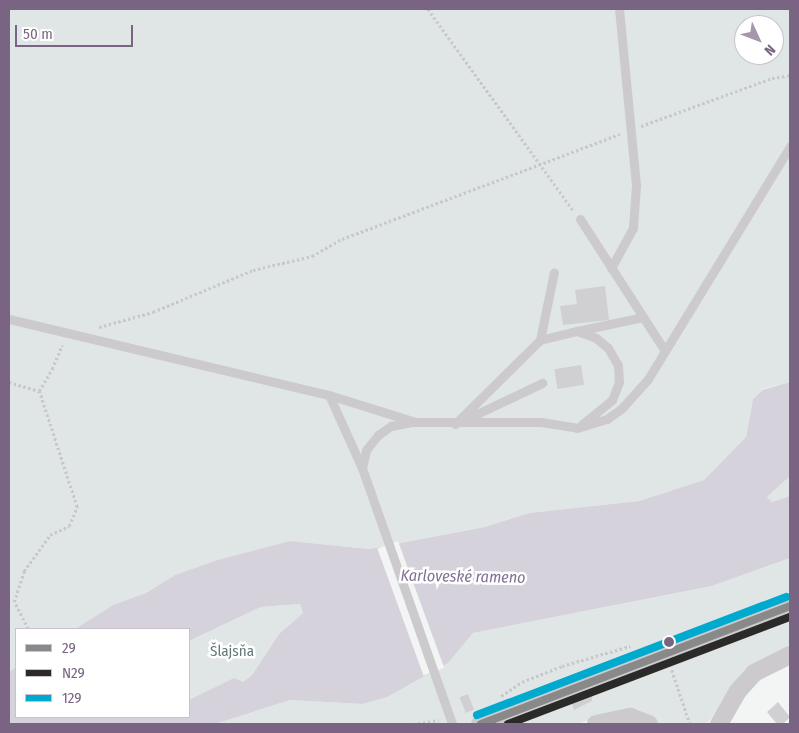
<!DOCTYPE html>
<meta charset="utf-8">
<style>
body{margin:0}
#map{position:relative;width:799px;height:733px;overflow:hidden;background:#f3f5f4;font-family:"Fira Sans Condensed",sans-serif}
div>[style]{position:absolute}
.green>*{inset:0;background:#e0e6e5}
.water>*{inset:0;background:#d6d2db}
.pier>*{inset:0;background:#f3f5f4;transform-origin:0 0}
.building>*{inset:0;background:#d0d0d2;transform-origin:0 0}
.path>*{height:2.5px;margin-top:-1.25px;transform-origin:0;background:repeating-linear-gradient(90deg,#c8c7ca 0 2.5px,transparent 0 5px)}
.service>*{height:9px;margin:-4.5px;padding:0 4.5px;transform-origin:4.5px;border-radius:4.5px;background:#cccacd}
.minor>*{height:18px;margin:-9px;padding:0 9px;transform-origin:9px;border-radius:9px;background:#cccacd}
.tertiary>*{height:21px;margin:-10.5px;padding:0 10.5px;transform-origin:10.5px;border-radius:10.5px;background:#cccacd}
.bus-1>*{height:8px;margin:-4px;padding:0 4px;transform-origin:4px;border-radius:4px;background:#898989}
.bus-2>*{height:8px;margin:-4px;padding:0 4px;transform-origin:4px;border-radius:4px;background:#2b2a29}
.bus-3>*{height:8px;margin:-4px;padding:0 4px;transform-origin:4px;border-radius:4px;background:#00a9ce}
.dots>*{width:14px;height:14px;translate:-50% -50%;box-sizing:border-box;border:2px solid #fff;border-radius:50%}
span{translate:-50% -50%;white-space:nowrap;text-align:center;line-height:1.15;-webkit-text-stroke:5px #fff;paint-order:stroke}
.park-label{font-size:15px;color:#63797a}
.water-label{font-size:16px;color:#826f94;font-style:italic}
.frame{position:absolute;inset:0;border:10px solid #796483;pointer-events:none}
.legend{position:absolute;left:15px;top:628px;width:175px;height:90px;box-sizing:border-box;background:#fff;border:1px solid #c9c1cd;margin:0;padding:6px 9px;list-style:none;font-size:15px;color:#796483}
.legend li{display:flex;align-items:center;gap:10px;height:25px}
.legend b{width:25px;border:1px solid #c9c1cd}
.north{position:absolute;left:734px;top:15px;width:50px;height:50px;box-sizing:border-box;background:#fff;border:1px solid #c9c1cd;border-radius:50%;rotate:133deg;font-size:14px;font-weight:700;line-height:20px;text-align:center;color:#796483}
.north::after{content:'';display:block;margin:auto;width:18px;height:22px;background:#a497ab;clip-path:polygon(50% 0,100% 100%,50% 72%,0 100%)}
.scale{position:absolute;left:15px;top:25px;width:118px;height:22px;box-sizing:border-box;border:2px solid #796483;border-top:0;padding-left:6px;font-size:15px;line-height:18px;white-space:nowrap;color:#796483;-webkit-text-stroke:4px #fff;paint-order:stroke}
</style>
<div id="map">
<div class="green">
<i style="clip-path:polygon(evenodd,9px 9px,790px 9px,790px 382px,762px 389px,753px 399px,746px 437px,704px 480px,639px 501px,529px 513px,485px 527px,369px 549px,290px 541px,175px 575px,146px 593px,113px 605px,75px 629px,16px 629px,16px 667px,9px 672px,9px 9px,744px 25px,774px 25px,774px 55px,744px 55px,744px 25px)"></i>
<i style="clip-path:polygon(790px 476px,790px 496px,772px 502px,767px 497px)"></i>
<i style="clip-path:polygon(790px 558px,790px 648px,743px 671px,707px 724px,657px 724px,612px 713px,577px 724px,215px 724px,290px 700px,362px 704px,448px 663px,473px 633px,712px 586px)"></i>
<i style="clip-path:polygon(300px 604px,303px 613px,279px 634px,252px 675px,243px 682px,189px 700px,189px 641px,261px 607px)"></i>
</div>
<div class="water">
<i style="clip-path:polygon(790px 382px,790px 476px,767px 497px,772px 502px,790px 496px,790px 558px,712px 586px,473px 633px,448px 663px,387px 697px,362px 704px,290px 700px,215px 724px,9px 724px,9px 672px,16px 667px,16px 717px,189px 717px,189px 700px,234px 678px,243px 682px,252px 675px,279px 634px,303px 613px,300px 604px,261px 607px,189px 641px,189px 629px,75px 629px,113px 605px,146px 593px,175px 575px,218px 560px,290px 541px,369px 549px,485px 527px,529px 513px,639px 501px,704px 480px,746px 437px,753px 399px,762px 390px)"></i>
</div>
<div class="pier">
<i style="left:398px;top:541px;width:135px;height:22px;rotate:70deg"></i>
</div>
<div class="building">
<i style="clip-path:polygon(605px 286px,609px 320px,563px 325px,560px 306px,577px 304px,575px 290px)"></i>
<i style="left:581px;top:365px;width:20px;height:27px;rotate:81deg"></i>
<i style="left:468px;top:694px;width:17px;height:9px;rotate:69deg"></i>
<i style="clip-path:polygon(592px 695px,592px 701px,574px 710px,572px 704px)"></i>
<i style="clip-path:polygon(778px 702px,790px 717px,783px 724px,777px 724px,767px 712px)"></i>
</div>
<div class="path">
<i style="left:428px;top:9px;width:248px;rotate:54.2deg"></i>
<i style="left:641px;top:126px;width:140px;rotate:-20.1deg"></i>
<i style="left:772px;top:78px;width:18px;rotate:-9deg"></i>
<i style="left:99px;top:327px;width:56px;rotate:-15.5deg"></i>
<i style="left:153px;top:312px;width:108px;rotate:-22.8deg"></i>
<i style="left:253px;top:270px;width:61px;rotate:-13.3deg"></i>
<i style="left:312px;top:256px;width:34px;rotate:-30deg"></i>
<i style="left:342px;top:239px;width:297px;rotate:-20.7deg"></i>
<i style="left:9px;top:382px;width:31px;rotate:17deg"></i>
<i style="left:28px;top:629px;width:30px;rotate:-117deg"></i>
<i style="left:14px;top:602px;width:33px;rotate:-72deg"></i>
<i style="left:24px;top:571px;width:44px;rotate:-54.2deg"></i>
<i style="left:50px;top:535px;width:21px;rotate:-25deg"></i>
<i style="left:69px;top:526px;width:21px;rotate:-67deg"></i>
<i style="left:77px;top:507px;width:122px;rotate:-108.1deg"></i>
<i style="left:39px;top:391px;width:26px;rotate:-59deg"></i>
<i style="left:52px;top:369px;width:26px;rotate:-67deg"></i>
<i style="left:672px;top:670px;width:57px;rotate:71.6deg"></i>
<i style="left:501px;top:696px;width:25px;rotate:-34deg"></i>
<i style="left:522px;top:682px;width:43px;rotate:-21.8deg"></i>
<i style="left:562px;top:666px;width:71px;rotate:-16.4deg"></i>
<i style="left:413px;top:724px;width:26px;rotate:-9deg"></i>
</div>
<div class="service">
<i style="left:580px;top:219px;width:157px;rotate:57.2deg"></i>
<i style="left:611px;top:268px;width:46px;rotate:-61.2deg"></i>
<i style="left:633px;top:228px;width:43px;rotate:-86deg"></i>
<i style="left:636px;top:185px;width:177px;rotate:-95.5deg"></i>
<i style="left:9px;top:319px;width:329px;rotate:13.4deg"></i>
<i style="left:329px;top:395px;width:90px;rotate:17.4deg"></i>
<i style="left:415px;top:422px;width:126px"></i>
<i style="left:541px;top:422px;width:36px;rotate:9deg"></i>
<i style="left:577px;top:428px;width:31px;rotate:-17deg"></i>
<i style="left:607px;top:419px;width:19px;rotate:-36deg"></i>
<i style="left:622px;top:408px;width:39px;rotate:-48deg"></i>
<i style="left:648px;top:379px;width:273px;rotate:-58.6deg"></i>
<i style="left:577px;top:331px;width:67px;rotate:-12deg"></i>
<i style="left:540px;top:340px;width:69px;rotate:-78.4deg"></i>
<i style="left:329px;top:395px;width:80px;rotate:65.7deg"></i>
<i style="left:362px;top:468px;width:271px;rotate:70.6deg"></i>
<i style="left:462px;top:421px;width:89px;rotate:-25.4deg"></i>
<i style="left:455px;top:424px;width:120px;rotate:-44.7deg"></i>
<i style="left:540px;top:340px;width:38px;rotate:-14deg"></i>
<i style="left:577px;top:331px;width:20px;rotate:20deg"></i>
<i style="left:596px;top:338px;width:16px;rotate:40deg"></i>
<i style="left:608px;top:348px;width:20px;rotate:60deg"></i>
<i style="left:618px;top:365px;width:17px;rotate:87deg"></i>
<i style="left:619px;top:382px;width:19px;rotate:111deg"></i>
<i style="left:612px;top:400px;width:40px;rotate:141deg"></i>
<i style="left:362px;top:468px;width:18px;rotate:-77deg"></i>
<i style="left:366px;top:450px;width:19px;rotate:-51deg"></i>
<i style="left:378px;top:435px;width:16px;rotate:-35deg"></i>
<i style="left:391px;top:426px;width:21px;rotate:-11deg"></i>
</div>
<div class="minor">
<i style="left:596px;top:724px;width:35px;rotate:-12deg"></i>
<i style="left:630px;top:717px;width:20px;rotate:20deg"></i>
<i style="left:719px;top:724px;width:38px;rotate:-60deg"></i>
<i style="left:738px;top:691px;width:24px;rotate:-48deg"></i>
<i style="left:754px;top:673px;width:40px;rotate:-26.6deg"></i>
</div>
<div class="tertiary">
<i style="left:481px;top:724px;width:331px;rotate:-20.9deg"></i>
</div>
<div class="bus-1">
<i style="left:481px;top:724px;width:331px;rotate:-20.9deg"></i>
</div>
<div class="bus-2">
<i style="left:508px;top:724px;width:302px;rotate:-20.8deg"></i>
</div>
<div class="bus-3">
<i style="left:477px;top:715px;width:331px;rotate:-20.9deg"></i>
</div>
<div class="dots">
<i style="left:669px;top:642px;background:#796483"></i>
</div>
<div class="park-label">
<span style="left:232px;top:652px">Šlajsňa</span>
</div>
<div class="water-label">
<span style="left:463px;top:577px;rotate:1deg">Karloveské rameno</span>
</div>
<div class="frame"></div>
<ul class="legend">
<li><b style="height:6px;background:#898989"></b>29</li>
<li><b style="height:6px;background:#2b2a29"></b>N29</li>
<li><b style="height:6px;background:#00a9ce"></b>129</li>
</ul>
<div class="north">N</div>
<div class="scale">50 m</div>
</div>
